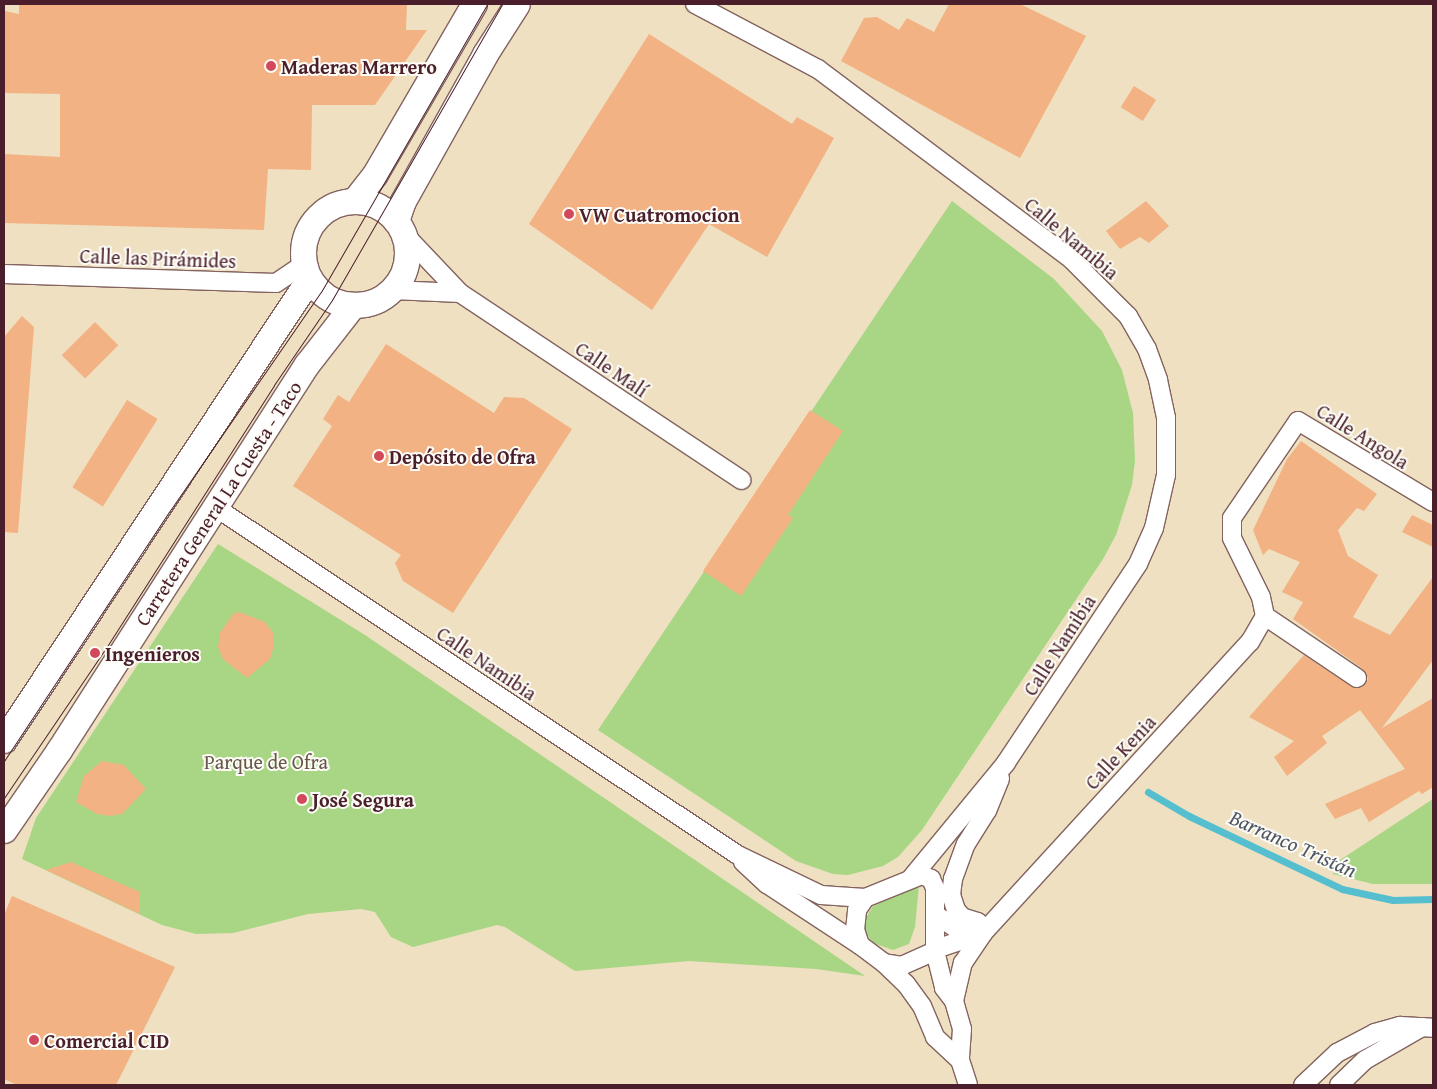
<!DOCTYPE html>
<meta charset="utf-8">
<style>
body{margin:0}
#map{position:relative;width:1437px;height:1089px;overflow:hidden;background:#eee0c0;font-family:"Gentium Book Plus",serif}
div>[style]{position:absolute}
.green>*{inset:0;background:#a8d684}
.stream>*{height:7px;margin:-3.5px;padding:0 3.5px;transform-origin:3.5px;border-radius:3.5px;background:#55bfd0}
.building>*{inset:0;background:#f2b283;transform-origin:0 0}
.roads{filter:drop-shadow(1px 0 #83635f) drop-shadow(-1px 0 #83635f) drop-shadow(0 1px #83635f) drop-shadow(0 -1px #83635f)}
.minor>*{height:18px;margin:-9px;padding:0 9px;transform-origin:9px;border-radius:9px;background:#fff}
.secondary>*{height:25px;margin:-12.5px;padding:0 12.5px;transform-origin:12.5px;border-radius:12.5px;background:#fff}
.secondary>.ring{margin:-12.5px;padding:0;box-sizing:content-box;background:none;border:25px solid #fff;border-radius:50%}
.tram>*{height:1px;margin:-0.5px;padding:0 0.5px;transform-origin:0.5px;border-radius:0.5px;background:#4a1f2b}
.dots>*{width:14px;height:14px;translate:-50% -50%;box-sizing:border-box;border:2px solid #fdfcf7;border-radius:50%}
span{translate:-50% -50%;white-space:nowrap;text-align:center;line-height:1.15;-webkit-text-stroke:4px #fdfcf7;paint-order:stroke}
.poi-label{font-size:20px;color:#4a1f2b;font-weight:700}
.left{translate:0 -50%;text-align:left}
.street-label{font-size:20px;color:#4a1f2b}
.park-label{font-size:20px;color:#665646}
.water-label{font-size:21px;color:#4e5765;font-style:italic}
.frame{position:absolute;inset:0;border:5px solid #4a1f2b;pointer-events:none}
</style>
<div id="map">
<div class="green">
<i style="clip-path:polygon(952px 201px,1054px 279px,1102px 331px,1122px 370px,1133px 413px,1135px 461px,1132px 485px,1116px 535px,1103px 559px,922px 830px,898px 857px,883px 866px,848px 875px,833px 874px,796px 861px,598px 730px)"></i>
<i style="clip-path:polygon(218px 544px,365px 635px,865px 976px,816px 969px,689px 961px,575px 971px,505px 927px,497px 925px,413px 947px,391px 937px,375px 912px,361px 909px,308px 914px,233px 933px,196px 934px,162px 925px,22px 859px,36px 818px)"></i>
<i style="clip-path:polygon(1433px 799px,1433px 884px,1373px 884px,1333px 874px,1340px 860px)"></i>
<i style="clip-path:polygon(919px 885px,915px 927px,909px 944px,893px 950px,873px 943px,865px 932px,864px 921px,873px 906px)"></i>
</div>
<div class="stream">
<i style="left:1148px;top:792px;width:48px;rotate:30.3deg"></i>
<i style="left:1189px;top:816px;width:170px;rotate:25.5deg"></i>
<i style="left:1342px;top:889px;width:52px;rotate:12.2deg"></i>
<i style="left:1393px;top:900px;width:40px;rotate:-1.4deg"></i>
</div>
<div class="building">
<i style="clip-path:polygon(19px 4px,407px 4px,406px 30px,427px 30px,375px 105px,312px 105px,311px 170px,268px 169px,264px 230px,4px 223px,4px 154px,60px 157px,60px 94px,4px 93px,5px 11px,19px 14px)"></i>
<i style="clip-path:polygon(949px 4px,1020px 4px,1086px 36px,1020px 158px,841px 61px,864px 18px,877px 17px,899px 30px,907px 18px,934px 32px)"></i>
<i style="clip-path:polygon(649px 34px,792px 124px,797px 117px,834px 138px,767px 257px,709px 224px,652px 310px,529px 224px)"></i>
<i style="left:1134px;top:86px;width:26px;height:25px;rotate:32deg"></i>
<i style="clip-path:polygon(1146px 201px,1169px 226px,1149px 243px,1140px 237px,1120px 249px,1106px 231px)"></i>
<i style="clip-path:polygon(22px 316px,34px 327px,18px 533px,4px 532px,4px 337px)"></i>
<i style="left:95px;top:322px;width:33px;height:47px;rotate:45deg"></i>
<i style="clip-path:polygon(386px 344px,494px 413px,504px 397px,524px 398px,572px 429px,453px 613px,403px 581px,395px 563px,401px 555px,293px 486px,332px 426px,323px 419px,338px 395px,349px 402px)"></i>
<i style="left:127px;top:400px;width:36px;height:103px;rotate:32deg"></i>
<i style="clip-path:polygon(810px 410px,843px 431px,788px 515px,793px 518px,741px 596px,703px 571px)"></i>
<i style="clip-path:polygon(1301px 441px,1377px 494px,1364px 511px,1357px 508px,1338px 530px,1348px 556px,1378px 575px,1353px 617px,1390px 635px,1433px 577px,1433px 660px,1382px 728px,1433px 698px,1433px 787px,1422px 794px,1419px 791px,1369px 822px,1361px 808px,1335px 819px,1325px 804px,1405px 769px,1360px 710px,1322px 736px,1327px 743px,1287px 776px,1274px 757px,1294px 741px,1249px 717px,1304px 655px,1352px 687px,1362px 687px,1368px 679px,1363px 669px,1293px 619px,1303px 602px,1282px 592px,1300px 562px,1269px 549px,1263px 555px,1253px 530px,1287px 459px)"></i>
<i style="clip-path:polygon(1412px 515px,1433px 525px,1433px 547px,1402px 532px)"></i>
<i style="clip-path:polygon(239px 612px,265px 622px,273px 633px,274px 646px,270px 659px,247px 678px,223px 659px,218px 647px,220px 633px,233px 614px)"></i>
<i style="clip-path:polygon(102px 761px,124px 765px,146px 789px,122px 814px,110px 816px,97px 814px,76px 802px,84px 776px)"></i>
<i style="clip-path:polygon(71px 862px,140px 892px,140px 914px,46px 870px)"></i>
<i style="clip-path:polygon(12px 896px,175px 967px,116px 1085px,17px 1085px,4px 1079px,4px 915px)"></i>
</div>
<div class="roads">
<div class="minor">
<i style="left:695px;top:4px;width:139px;rotate:27.9deg"></i>
<i style="left:818px;top:69px;width:316px;rotate:36.9deg"></i>
<i style="left:1071px;top:259px;width:81px;rotate:45deg"></i>
<i style="left:1128px;top:316px;width:38px;rotate:60deg"></i>
<i style="left:1147px;top:349px;width:33px;rotate:70deg"></i>
<i style="left:1158px;top:380px;width:39px;rotate:78deg"></i>
<i style="left:1166px;top:418px;width:57px;rotate:90deg"></i>
<i style="left:1166px;top:475px;width:54px;rotate:102.8deg"></i>
<i style="left:1154px;top:528px;width:39px;rotate:114deg"></i>
<i style="left:1138px;top:564px;width:239px;rotate:123.6deg"></i>
<i style="left:1006px;top:763px;width:148px;rotate:129.5deg"></i>
<i style="left:404px;top:234px;width:81px;rotate:46.5deg"></i>
<i style="left:460px;top:293px;width:338px;rotate:33.6deg"></i>
<i style="left:4px;top:274px;width:272px;rotate:1.9deg"></i>
<i style="left:276px;top:283px;width:34px;rotate:-34deg"></i>
<i style="left:392px;top:290px;width:68px;rotate:2.5deg"></i>
<i style="left:215px;top:507px;width:626px;rotate:33.66deg"></i>
<i style="left:736px;top:854px;width:94px;rotate:25.8deg"></i>
<i style="left:821px;top:895px;width:44px;rotate:3.9deg"></i>
<i style="left:1357px;top:678px;width:111px;rotate:-146deg"></i>
<i style="left:1265px;top:616px;width:19px;rotate:-102deg"></i>
<i style="left:1261px;top:597px;width:66px;rotate:-116.2deg"></i>
<i style="left:1232px;top:538px;width:20px;rotate:-90deg"></i>
<i style="left:1232px;top:518px;width:117px;rotate:-55.8deg"></i>
<i style="left:1298px;top:421px;width:157px;rotate:31deg"></i>
<i style="left:743px;top:862px;width:33px;rotate:43deg"></i>
<i style="left:767px;top:884px;width:111px;rotate:33.3deg"></i>
<i style="left:922px;top:875px;width:10px;rotate:24deg"></i>
<i style="left:931px;top:879px;width:10px;rotate:66deg"></i>
<i style="left:935px;top:888px;width:63px;rotate:90deg"></i>
<i style="left:935px;top:951px;width:36px;rotate:156deg"></i>
<i style="left:902px;top:966px;width:18px;rotate:-171deg"></i>
<i style="left:884px;top:963px;width:30px;rotate:-143deg"></i>
<i style="left:860px;top:945px;width:16px;rotate:-108deg"></i>
<i style="left:855px;top:930px;width:20px;rotate:-84deg"></i>
<i style="left:857px;top:910px;width:14px;rotate:-56deg"></i>
<i style="left:865px;top:898px;width:61px;rotate:-22deg"></i>
<i style="left:936px;top:915px;width:23px;rotate:34deg"></i>
<i style="left:955px;top:928px;width:23px;rotate:-15deg"></i>
<i style="left:978px;top:922px;width:17px;rotate:-163deg"></i>
<i style="left:962px;top:917px;width:9px;rotate:-131deg"></i>
<i style="left:956px;top:910px;width:16px;rotate:-108deg"></i>
<i style="left:951px;top:895px;width:16px;rotate:-83deg"></i>
<i style="left:953px;top:879px;width:37px;rotate:-70deg"></i>
<i style="left:966px;top:844px;width:39px;rotate:-58deg"></i>
<i style="left:987px;top:811px;width:35px;rotate:-68deg"></i>
<i style="left:936px;top:949px;width:50px;rotate:-18.8deg"></i>
<i style="left:935px;top:951px;width:38px;rotate:76deg"></i>
<i style="left:944px;top:988px;width:16px;rotate:52deg"></i>
<i style="left:954px;top:1001px;width:29px;rotate:74deg"></i>
<i style="left:962px;top:1029px;width:31px;rotate:94deg"></i>
<i style="left:960px;top:1060px;width:26px;rotate:72deg"></i>
<i style="left:884px;top:963px;width:30px;rotate:44deg"></i>
<i style="left:906px;top:984px;width:27px;rotate:54deg"></i>
<i style="left:922px;top:1006px;width:34px;rotate:67deg"></i>
<i style="left:935px;top:1037px;width:34px;rotate:43deg"></i>
<i style="left:954px;top:1001px;width:39px;rotate:-77deg"></i>
<i style="left:963px;top:963px;width:36px;rotate:-56deg"></i>
<i style="left:983px;top:933px;width:395px;rotate:-47.5deg"></i>
<i style="left:1250px;top:642px;width:30px;rotate:-60deg"></i>
<i style="left:1303px;top:1085px;width:47px;rotate:-43.3deg"></i>
<i style="left:1337px;top:1053px;width:43px;rotate:-27.8deg"></i>
<i style="left:1375px;top:1033px;width:26px;rotate:-16deg"></i>
<i style="left:1400px;top:1026px;width:33px;rotate:3deg"></i>
<i style="left:1339px;top:1085px;width:36px;rotate:-44deg"></i>
<i style="left:1365px;top:1060px;width:66px;rotate:-30.1deg"></i>
</div>
<div class="secondary">
<i style="left:354px;top:201px;width:34px;rotate:-52deg"></i>
<i style="left:375px;top:174px;width:197px;rotate:-59.8deg"></i>
<i class="ring" style="left:303px;top:201px;width:79px;height:79px"></i>
<i style="left:396px;top:221px;width:21px;rotate:-71deg"></i>
<i style="left:403px;top:201px;width:168px;rotate:-60.8deg"></i>
<i style="left:485px;top:54px;width:59px;rotate:-57.4deg"></i>
<i style="left:4px;top:740px;width:553px;rotate:-56.51deg"></i>
<i style="left:4px;top:830px;width:97px;rotate:-55.5deg"></i>
<i style="left:59px;top:750px;width:459px;rotate:-57.3deg"></i>
<i style="left:307px;top:364px;width:75px;rotate:-52.1deg"></i>
</div>
</div>
<div class="tram">
<i style="left:4px;top:761px;width:299px;rotate:-56.5deg"></i>
<i style="left:169px;top:512px;width:267px;rotate:-55.4deg"></i>
<i style="left:321px;top:292px;width:332px;rotate:-60deg"></i>
<i style="left:4px;top:798px;width:181px;rotate:-55.8deg"></i>
<i style="left:106px;top:648px;width:312px;rotate:-57.4deg"></i>
<i style="left:274px;top:385px;width:103px;rotate:-55.7deg"></i>
<i style="left:332px;top:300px;width:341px;rotate:-60.1deg"></i>
</div>
<div class="dots">
<i style="left:271px;top:66px;background:#d1495b"></i>
<i style="left:569px;top:214px;background:#d1495b"></i>
<i style="left:379px;top:456px;background:#d1495b"></i>
<i style="left:95px;top:653px;background:#d1495b"></i>
<i style="left:302px;top:799px;background:#d1495b"></i>
<i style="left:34px;top:1040px;background:#d1495b"></i>
</div>
<div class="poi-label">
<span class="left" style="left:281px;top:66px">Maderas Marrero</span>
<span class="left" style="left:579px;top:214px">VW Cuatromocion</span>
<span class="left" style="left:389px;top:456px">Depósito de Ofra</span>
<span class="left" style="left:105px;top:653px">Ingenieros</span>
<span class="left" style="left:312px;top:799px">José Segura</span>
<span class="left" style="left:44px;top:1040px">Comercial CID</span>
</div>
<div class="street-label">
<span style="left:1072px;top:238px;rotate:40deg">Calle Namibia</span>
<span style="left:158px;top:258px;rotate:2deg">Calle las Pirámides</span>
<span style="left:612px;top:369px;rotate:34deg">Calle Malí</span>
<span style="left:1363px;top:436px;rotate:32deg">Calle Angola</span>
<span style="left:218px;top:503px;rotate:-57deg">Carretera General La Cuesta - Taco</span>
<span style="left:1059px;top:645px;rotate:-57deg">Calle Namibia</span>
<span style="left:487px;top:663px;rotate:34deg">Calle Namibia</span>
<span style="left:1120px;top:752px;rotate:-47deg">Calle Kenia</span>
</div>
<div class="park-label">
<span style="left:266px;top:761px">Parque de Ofra</span>
</div>
<div class="water-label">
<span style="left:1293px;top:844px;rotate:24deg">Barranco Tristán</span>
</div>
<div class="frame"></div>
</div>
